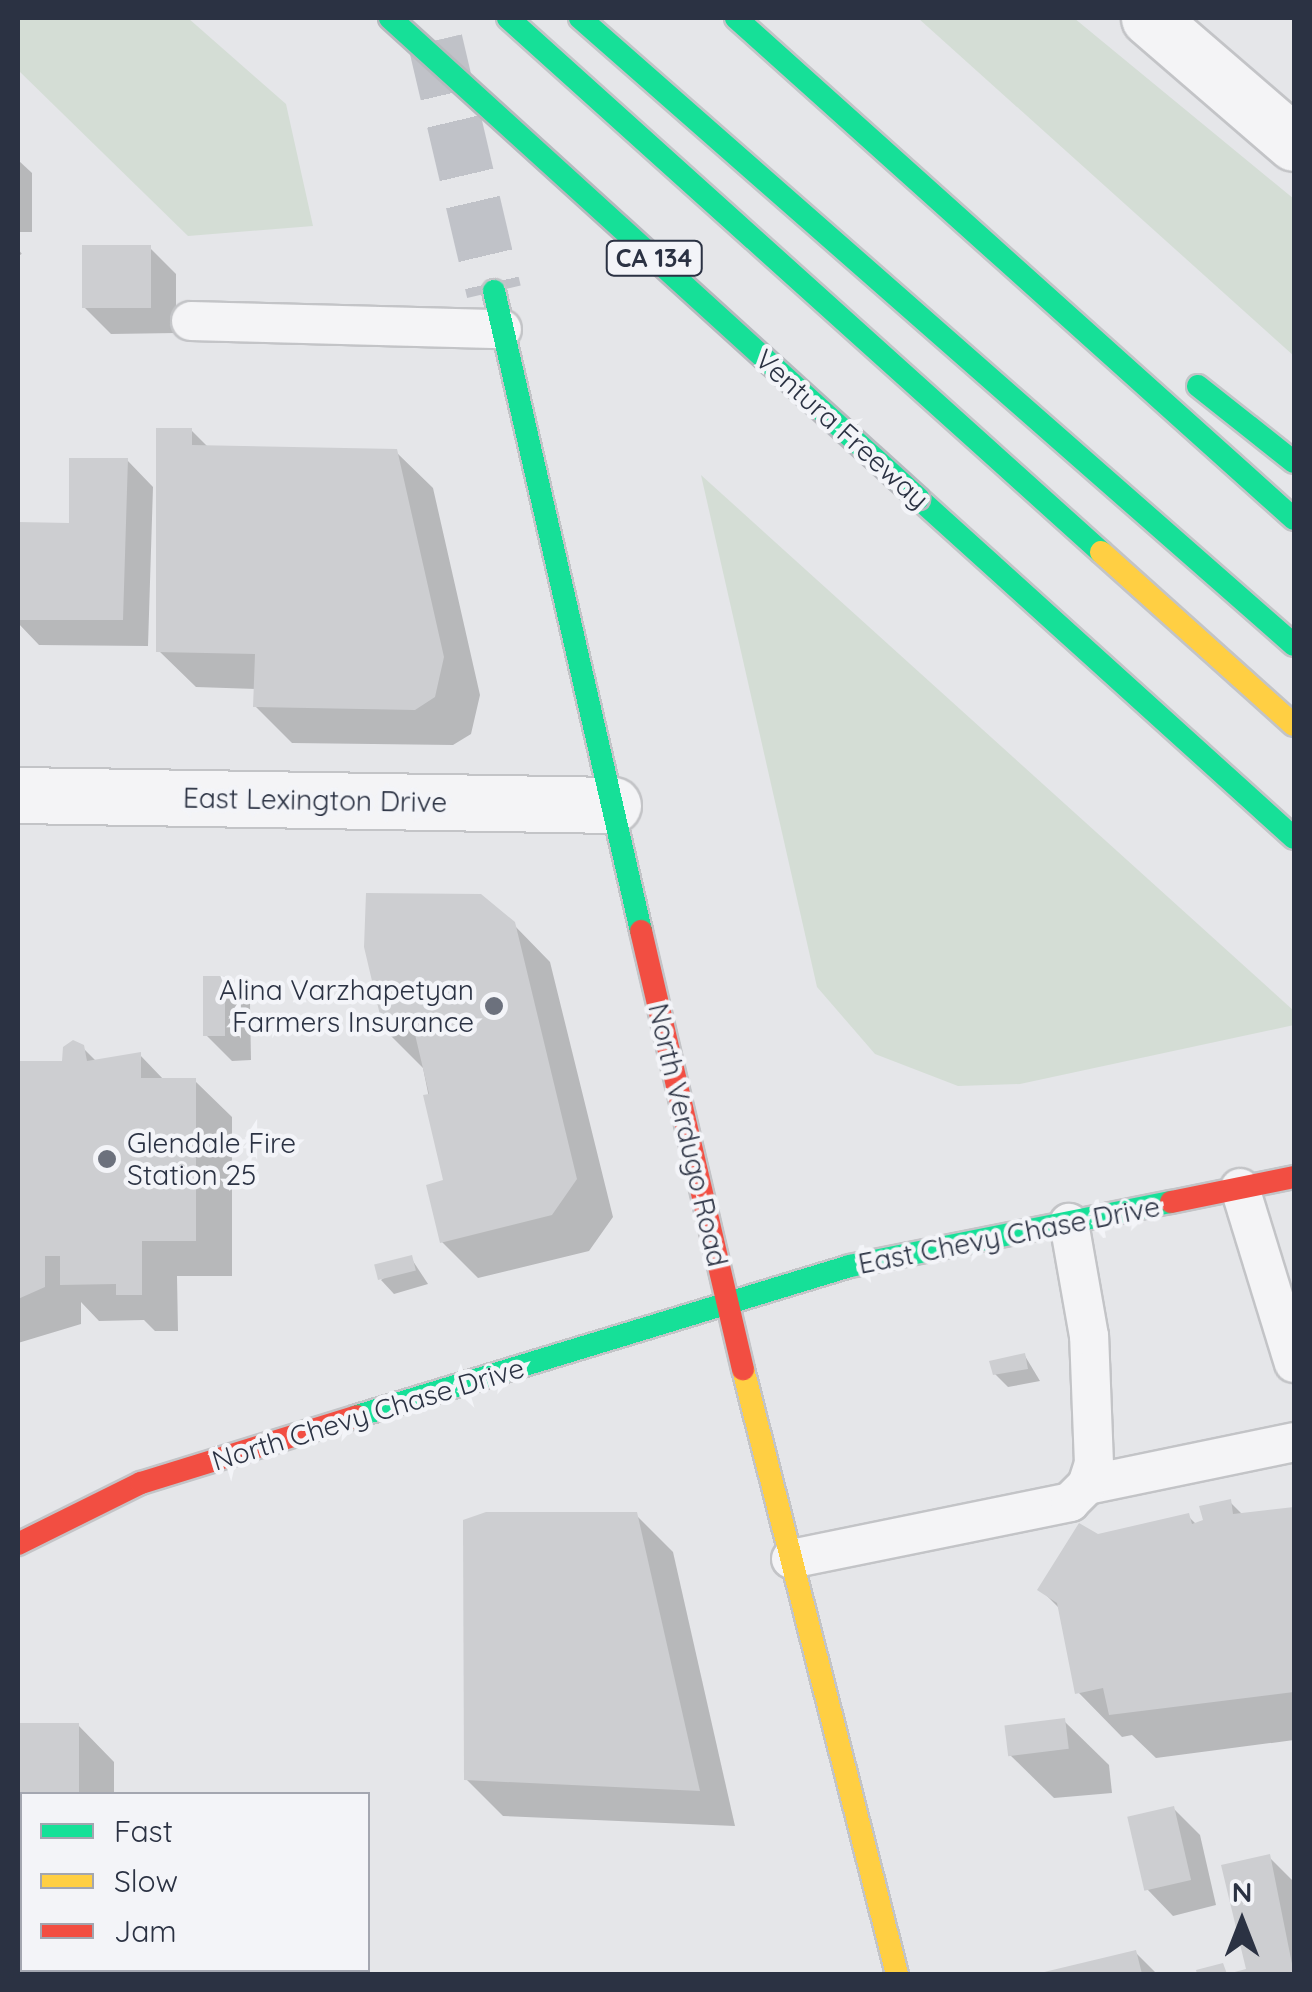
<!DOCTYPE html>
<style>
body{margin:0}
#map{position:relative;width:1312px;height:1992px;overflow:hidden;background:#e5e6e9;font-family:Quicksand,sans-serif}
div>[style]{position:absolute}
.green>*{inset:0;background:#d4ddd5}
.shadow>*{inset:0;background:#0003;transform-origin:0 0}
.building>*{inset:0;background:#cdced1;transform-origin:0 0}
.secondary-tunnel>*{height:55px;margin-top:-27.5px;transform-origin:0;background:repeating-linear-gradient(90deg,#c0c2c8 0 55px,transparent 0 83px)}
.roads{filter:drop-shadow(2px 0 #c3c4c7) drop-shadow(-2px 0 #c3c4c7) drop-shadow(0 2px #c3c4c7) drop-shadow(0 -2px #c3c4c7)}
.lane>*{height:38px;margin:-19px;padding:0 19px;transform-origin:19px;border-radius:19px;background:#f4f4f6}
.street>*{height:55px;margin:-27.5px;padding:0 27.5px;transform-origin:27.5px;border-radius:27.5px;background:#f4f4f6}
.fast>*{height:22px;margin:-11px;padding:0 11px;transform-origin:11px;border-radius:11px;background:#16e098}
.slow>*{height:22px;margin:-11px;padding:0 11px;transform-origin:11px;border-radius:11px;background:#ffcf43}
.jam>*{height:22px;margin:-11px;padding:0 11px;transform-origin:11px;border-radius:11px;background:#f24e42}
.bridges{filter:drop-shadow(2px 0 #b7b9be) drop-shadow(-2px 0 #b7b9be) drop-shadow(0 2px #b7b9be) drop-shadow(0 -2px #b7b9be)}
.fast-bridge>*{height:22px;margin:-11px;padding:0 11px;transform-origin:11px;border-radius:11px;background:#16e098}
.dots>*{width:28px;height:28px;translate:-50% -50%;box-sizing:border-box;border:5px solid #f3f4f8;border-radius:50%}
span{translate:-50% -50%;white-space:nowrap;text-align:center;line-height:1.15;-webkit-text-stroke:9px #f3f4f8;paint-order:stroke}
.shield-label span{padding:2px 8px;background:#f3f4f8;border:2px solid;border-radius:8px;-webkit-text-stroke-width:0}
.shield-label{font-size:25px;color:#2b3243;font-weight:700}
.street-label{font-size:28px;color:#2b3243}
.poi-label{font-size:28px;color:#2b3243}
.right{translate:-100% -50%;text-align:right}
.left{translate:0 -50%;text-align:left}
.frame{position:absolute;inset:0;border:20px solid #2b3243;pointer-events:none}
.legend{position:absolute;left:20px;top:1792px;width:350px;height:180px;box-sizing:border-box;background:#f3f4f8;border:2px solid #a3a6b0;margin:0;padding:12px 18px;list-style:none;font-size:30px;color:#2b3243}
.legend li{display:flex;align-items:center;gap:20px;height:50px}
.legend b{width:50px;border:2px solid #a3a6b0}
.north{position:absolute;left:1192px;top:1872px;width:100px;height:100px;-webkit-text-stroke:8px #f3f4f8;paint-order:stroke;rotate:0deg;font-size:28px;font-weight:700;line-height:40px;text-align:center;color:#2b3243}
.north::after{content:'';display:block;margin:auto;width:35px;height:45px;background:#2b3243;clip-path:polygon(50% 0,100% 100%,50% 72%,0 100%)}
</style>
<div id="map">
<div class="green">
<i style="clip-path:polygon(18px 18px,188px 18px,286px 104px,313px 226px,188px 236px,18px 70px)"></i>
<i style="clip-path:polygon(918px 18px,1074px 18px,1294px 199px,1294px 356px)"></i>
<i style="clip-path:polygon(701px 475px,1294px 1011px,1294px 1025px,1020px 1084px,958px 1086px,875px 1054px,817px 987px)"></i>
</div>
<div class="shadow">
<i style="clip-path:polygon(18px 160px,32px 173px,32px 232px,18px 232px)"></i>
<i style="clip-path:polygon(150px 248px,176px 274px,176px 333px,111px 334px,85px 308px)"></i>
<i style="left:18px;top:249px;width:6px;height:66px;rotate:51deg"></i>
<i style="clip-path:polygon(191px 430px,208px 447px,396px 452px,433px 488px,480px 695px,471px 734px,453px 745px,292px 743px,255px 706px,256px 689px,196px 687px,159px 651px)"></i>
<i style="clip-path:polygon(127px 460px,153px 487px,148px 646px,39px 645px,18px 623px,18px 524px,72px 525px)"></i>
<i style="clip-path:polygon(513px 924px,550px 962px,613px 1217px,589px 1251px,478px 1278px,442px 1242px,446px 1182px,423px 1068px,386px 1031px)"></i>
<i style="clip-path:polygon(224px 978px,250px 1004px,251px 1060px,232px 1061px,206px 1035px)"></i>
<i style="clip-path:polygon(78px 1043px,97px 1062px,140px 1055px,165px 1081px,195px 1081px,232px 1117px,232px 1276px,177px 1276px,178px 1331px,155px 1331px,144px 1320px,99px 1321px,81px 1302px,81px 1324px,18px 1343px,18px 1064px,64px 1064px)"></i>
<i style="clip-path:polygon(411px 1258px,428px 1284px,394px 1294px,381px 1280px)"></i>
<i style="clip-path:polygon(1025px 1356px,1040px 1381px,1008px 1387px,995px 1374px)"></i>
<i style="clip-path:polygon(1230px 1502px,1243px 1515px,1294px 1509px,1294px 1740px,1156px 1758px,1132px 1735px,1122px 1737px,1078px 1692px,1061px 1610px,1041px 1590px,1097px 1537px,1188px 1516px,1197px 1525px)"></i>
<i style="clip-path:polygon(636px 1515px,673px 1552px,735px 1826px,503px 1816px,466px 1779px)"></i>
<i style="clip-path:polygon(1064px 1721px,1109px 1765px,1112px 1793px,1054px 1798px,1009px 1754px)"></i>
<i style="clip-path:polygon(18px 1725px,78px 1725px,114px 1762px,114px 1794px,22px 1794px,22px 1970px,114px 1974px,18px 1974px)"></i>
<i style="clip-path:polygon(1174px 1809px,1200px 1835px,1216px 1905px,1173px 1916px,1147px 1889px)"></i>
<i style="clip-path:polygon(1269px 1857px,1294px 1882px,1294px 1974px,1231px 1974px,1249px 1970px)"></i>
<i style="clip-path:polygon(1135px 1952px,1157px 1974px,1045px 1974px)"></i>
</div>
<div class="building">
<i style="left:151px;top:245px;width:63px;height:69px;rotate:90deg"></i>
<i style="clip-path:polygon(156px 428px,192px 428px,192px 445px,397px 449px,444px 657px,435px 697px,415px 710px,253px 707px,255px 654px,156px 652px)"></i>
<i style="clip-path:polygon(69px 458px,128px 458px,123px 620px,18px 620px,18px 522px,69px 523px)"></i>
<i style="clip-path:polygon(366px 893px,481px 894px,515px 922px,577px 1179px,552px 1215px,440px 1243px,426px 1185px,443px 1180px,423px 1095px,429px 1094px,413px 1026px,384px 1032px,364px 947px)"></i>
<i style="left:203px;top:976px;width:22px;height:60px"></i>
<i style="clip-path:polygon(73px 1040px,84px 1045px,87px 1061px,141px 1052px,141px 1078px,196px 1078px,196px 1241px,142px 1241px,142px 1295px,116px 1295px,116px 1284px,60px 1285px,60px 1256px,45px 1256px,45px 1287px,18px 1299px,18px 1061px,62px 1061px,63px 1047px)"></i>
<i style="left:412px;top:1255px;width:16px;height:39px;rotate:76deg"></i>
<i style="clip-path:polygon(1025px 1353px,1028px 1369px,993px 1375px,989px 1361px)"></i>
<i style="clip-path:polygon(1231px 1499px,1233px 1514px,1294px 1507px,1294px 1692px,1109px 1715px,1103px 1688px,1075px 1694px,1057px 1603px,1037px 1590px,1079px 1523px,1098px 1534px,1189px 1513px,1192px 1524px,1203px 1520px,1199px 1506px)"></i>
<i style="clip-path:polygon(486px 1512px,637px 1512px,700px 1791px,464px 1780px,463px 1520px)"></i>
<i style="left:1065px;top:1718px;width:31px;height:61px;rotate:83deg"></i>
<i style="clip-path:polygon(18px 1723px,79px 1723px,79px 1794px,22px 1794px,22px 1970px,79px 1974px,18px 1974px)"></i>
<i style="left:1174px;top:1806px;width:76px;height:48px;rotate:77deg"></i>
<i style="clip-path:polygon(1270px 1854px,1294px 1974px,1227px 1974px,1246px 1969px,1221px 1865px)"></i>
<i style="clip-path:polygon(1136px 1950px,1142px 1974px,1040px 1974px,1040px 1973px)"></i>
<i style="clip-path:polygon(1223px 1963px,1227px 1974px,1197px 1974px,1196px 1970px)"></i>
</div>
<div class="secondary-tunnel">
<i style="left:435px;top:40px;width:258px;rotate:76.8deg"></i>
</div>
<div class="roads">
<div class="lane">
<i style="left:191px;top:321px;width:311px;rotate:1.5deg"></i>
<i style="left:1240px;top:1188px;width:183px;rotate:72.9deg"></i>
<i style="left:1087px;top:1485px;width:211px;rotate:-11.7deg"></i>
<i style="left:791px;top:1559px;width:285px;rotate:-11.5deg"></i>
<i style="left:1070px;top:1502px;width:24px;rotate:-45deg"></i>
<i style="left:1087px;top:1485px;width:22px;rotate:-72deg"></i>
<i style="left:1094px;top:1464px;width:128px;rotate:-92.2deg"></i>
<i style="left:1089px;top:1336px;width:115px;rotate:-100deg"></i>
</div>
<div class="street">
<i style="left:1149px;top:18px;width:191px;rotate:40.8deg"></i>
<i style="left:18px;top:795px;width:595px;rotate:0.96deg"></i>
</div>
<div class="fast">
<i style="left:508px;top:18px;width:798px;rotate:42deg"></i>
<i style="left:580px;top:18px;width:950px;rotate:41.29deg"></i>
<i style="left:736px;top:18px;width:750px;rotate:41.92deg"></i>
<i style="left:494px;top:291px;width:657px;rotate:77.06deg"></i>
<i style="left:1198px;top:386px;width:122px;rotate:38.4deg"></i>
<i style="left:918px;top:498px;width:507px;rotate:42.12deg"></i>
<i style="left:357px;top:1416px;width:515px;rotate:-16.92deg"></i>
<i style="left:850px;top:1266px;width:327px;rotate:-11.3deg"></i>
</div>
<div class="slow">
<i style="left:1101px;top:552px;width:259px;rotate:41.9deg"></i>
<i style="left:743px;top:1369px;width:624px;rotate:75.72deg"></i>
</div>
<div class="jam">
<i style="left:641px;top:931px;width:450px;rotate:76.9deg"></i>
<i style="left:1171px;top:1202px;width:126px;rotate:-11.5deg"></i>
<i style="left:18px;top:1544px;width:137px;rotate:-26.4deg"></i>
<i style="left:141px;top:1483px;width:226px;rotate:-17.2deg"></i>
</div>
</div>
<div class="bridges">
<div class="fast-bridge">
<i style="left:390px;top:18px;width:714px;rotate:42.27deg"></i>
</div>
</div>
<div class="dots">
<i style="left:494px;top:1006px;background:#6c717d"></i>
<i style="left:107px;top:1159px;background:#6c717d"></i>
</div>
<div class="shield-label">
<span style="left:654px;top:258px">CA 134</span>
</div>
<div class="street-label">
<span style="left:842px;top:429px;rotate:42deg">Ventura Freeway</span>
<span style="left:315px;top:800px;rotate:1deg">East Lexington Drive</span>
<span style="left:688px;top:1135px;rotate:77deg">North Verdugo Road</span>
<span style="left:1009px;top:1235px;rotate:-11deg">East Chevy Chase Drive</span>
<span style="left:368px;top:1414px;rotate:-17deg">North Chevy Chase Drive</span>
</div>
<div class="poi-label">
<span class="right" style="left:474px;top:1006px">Alina Varzhapetyan<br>Farmers Insurance</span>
<span class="left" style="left:127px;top:1159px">Glendale Fire<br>Station 25</span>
</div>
<div class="frame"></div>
<ul class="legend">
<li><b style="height:12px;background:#16e098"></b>Fast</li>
<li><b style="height:12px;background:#ffcf43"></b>Slow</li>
<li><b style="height:12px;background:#f24e42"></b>Jam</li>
</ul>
<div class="north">N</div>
</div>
